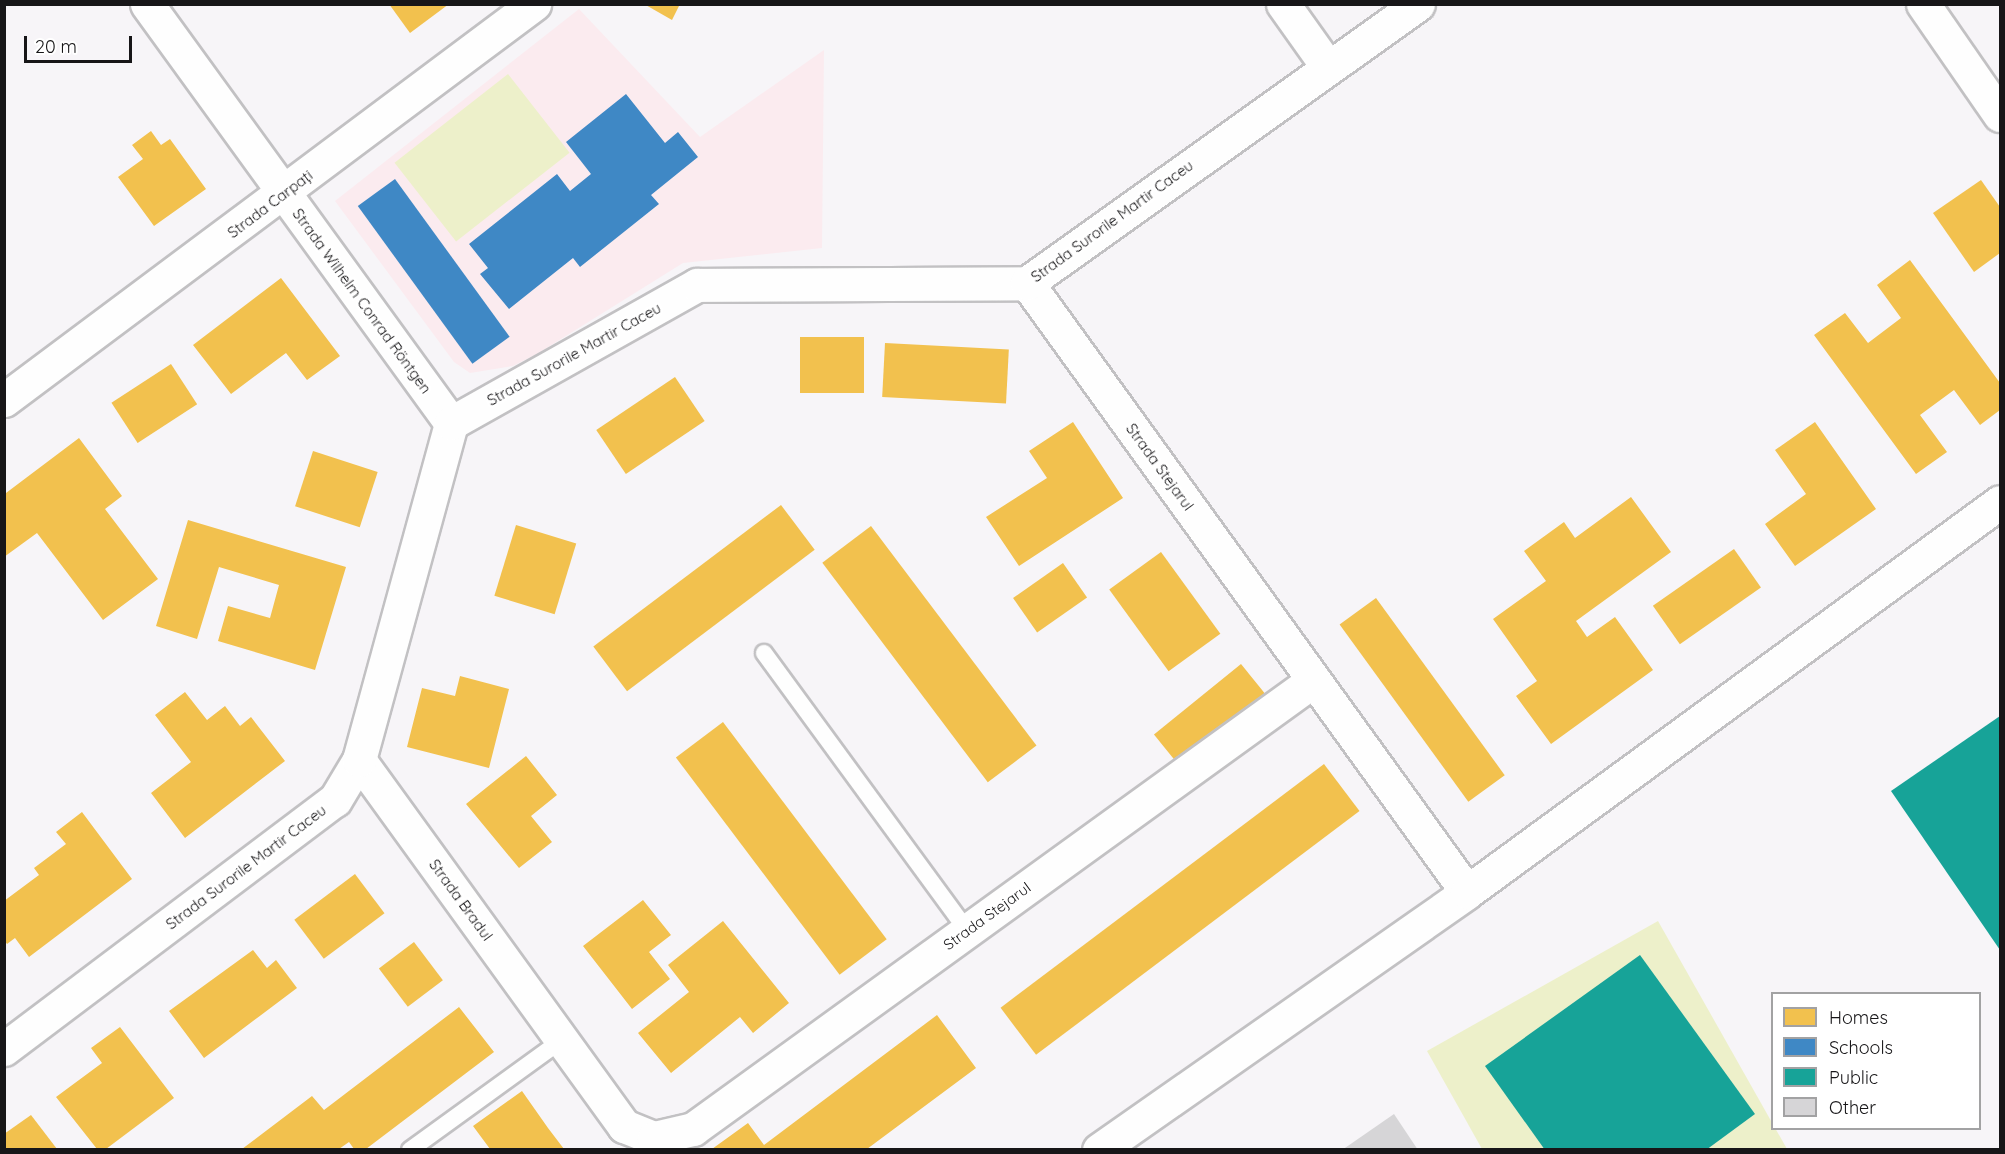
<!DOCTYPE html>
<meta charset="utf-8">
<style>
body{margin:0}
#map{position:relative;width:2005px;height:1154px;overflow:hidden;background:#f7f5f8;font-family:Quicksand,sans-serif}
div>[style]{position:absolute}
.education>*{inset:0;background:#fbebef}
.green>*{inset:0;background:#edf0ca;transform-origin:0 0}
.homes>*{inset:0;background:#f2c14e;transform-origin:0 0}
.schools>*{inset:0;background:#3f88c5;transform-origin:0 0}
.public>*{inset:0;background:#17a398}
.building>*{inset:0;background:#d6d5d7}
.roads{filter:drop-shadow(2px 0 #c2c1c3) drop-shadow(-2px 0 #c2c1c3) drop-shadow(0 2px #c2c1c3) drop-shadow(0 -2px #c2c1c3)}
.service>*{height:16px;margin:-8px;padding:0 8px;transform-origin:8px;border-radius:8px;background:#fefefe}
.minor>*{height:33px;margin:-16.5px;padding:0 16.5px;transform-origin:16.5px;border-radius:16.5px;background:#fefefe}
.tertiary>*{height:33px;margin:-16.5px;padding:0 16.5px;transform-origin:16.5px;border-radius:16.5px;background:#fefefe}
span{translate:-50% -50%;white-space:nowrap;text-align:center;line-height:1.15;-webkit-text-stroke:6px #fff;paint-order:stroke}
.street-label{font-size:15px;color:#171618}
.frame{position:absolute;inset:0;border:6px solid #171618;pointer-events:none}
.legend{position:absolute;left:1771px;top:992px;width:210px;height:138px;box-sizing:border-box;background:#fff;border:2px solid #a2a2a3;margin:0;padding:8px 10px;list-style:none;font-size:18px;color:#171618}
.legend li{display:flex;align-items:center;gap:12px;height:30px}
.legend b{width:30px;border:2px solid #a2a2a3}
.scale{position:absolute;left:24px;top:36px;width:108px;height:27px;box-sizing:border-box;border:3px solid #171618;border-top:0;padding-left:8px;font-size:18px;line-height:21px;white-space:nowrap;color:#171618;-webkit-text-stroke:4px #fff;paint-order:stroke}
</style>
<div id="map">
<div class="education">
<i style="clip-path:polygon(579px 9px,700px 137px,824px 50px,822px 248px,683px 263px,537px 354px,513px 366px,470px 373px,454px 362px,335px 201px)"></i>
</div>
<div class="green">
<i style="left:508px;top:74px;width:100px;height:144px;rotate:52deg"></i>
<i style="clip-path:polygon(1658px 921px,1787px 1149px,1482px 1149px,1427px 1051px)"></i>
</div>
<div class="homes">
<i style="clip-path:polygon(389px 4px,449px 4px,410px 33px)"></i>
<i style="clip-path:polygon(644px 4px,680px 4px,672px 20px)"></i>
<i style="clip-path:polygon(151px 131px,161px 145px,170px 139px,206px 189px,154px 226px,118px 177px,143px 159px,132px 145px)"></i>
<i style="clip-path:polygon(1981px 180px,2000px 207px,2000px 253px,1974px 272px,1933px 213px)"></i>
<i style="clip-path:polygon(1910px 260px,2000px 383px,2000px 410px,1980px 425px,1954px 390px,1920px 415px,1947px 452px,1916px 474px,1814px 335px,1845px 313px,1868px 343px,1901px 318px,1877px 285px)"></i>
<i style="clip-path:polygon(281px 278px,340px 356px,307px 380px,286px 353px,231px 394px,193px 345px)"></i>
<i style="left:864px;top:337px;width:56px;height:64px;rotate:90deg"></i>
<i style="left:885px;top:343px;width:124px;height:54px;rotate:3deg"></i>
<i style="left:171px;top:364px;width:48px;height:71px;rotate:57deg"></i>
<i style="left:675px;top:377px;width:53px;height:95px;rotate:56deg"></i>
<i style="clip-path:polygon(1073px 422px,1123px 498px,1019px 566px,986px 517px,1047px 478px,1029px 451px)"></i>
<i style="clip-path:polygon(1815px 422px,1876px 509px,1795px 566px,1765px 524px,1806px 494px,1775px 450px)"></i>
<i style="clip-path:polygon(79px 438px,122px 496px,105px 509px,158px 579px,103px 620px,37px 533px,4px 557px,6px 493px)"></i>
<i style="left:313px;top:451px;width:68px;height:58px;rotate:18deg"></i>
<i style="clip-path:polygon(1631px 497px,1671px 552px,1576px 621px,1587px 637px,1615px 617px,1653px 670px,1551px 744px,1516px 696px,1537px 681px,1493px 619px,1546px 581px,1524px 551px,1564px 522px,1575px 538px)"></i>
<i style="left:781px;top:505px;width:56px;height:235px;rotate:53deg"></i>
<i style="clip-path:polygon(188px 520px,346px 567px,315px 670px,218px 641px,228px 606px,270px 618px,279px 585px,219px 567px,197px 639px,156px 626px)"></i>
<i style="left:516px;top:525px;width:63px;height:74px;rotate:17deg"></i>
<i style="left:871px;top:526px;width:275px;height:61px;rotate:53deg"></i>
<i style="left:1734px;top:549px;width:47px;height:99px;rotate:55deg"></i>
<i style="left:1161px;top:552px;width:101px;height:64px;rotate:54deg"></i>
<i style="left:1063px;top:563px;width:42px;height:61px;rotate:55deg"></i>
<i style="left:1376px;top:598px;width:219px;height:45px;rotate:54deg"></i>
<i style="left:1241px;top:664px;width:45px;height:112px;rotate:51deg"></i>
<i style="clip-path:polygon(460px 676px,509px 689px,489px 768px,407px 747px,422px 688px,455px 696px)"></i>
<i style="clip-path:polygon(185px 692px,207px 720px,225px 706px,240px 726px,251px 717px,285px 761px,185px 838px,151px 793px,191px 762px,155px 715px)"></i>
<i style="left:723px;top:722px;width:272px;height:59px;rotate:53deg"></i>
<i style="clip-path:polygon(526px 756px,557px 795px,531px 816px,552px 842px,519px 868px,466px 804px)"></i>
<i style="left:1324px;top:764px;width:59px;height:405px;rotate:53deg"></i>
<i style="clip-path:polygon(82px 812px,132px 879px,29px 957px,15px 938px,7px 944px,4px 940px,4px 901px,39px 875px,34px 868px,66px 844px,56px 832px)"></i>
<i style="left:355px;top:874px;width:49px;height:76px;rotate:53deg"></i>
<i style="clip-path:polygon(643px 900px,671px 935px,649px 952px,670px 979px,632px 1009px,583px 946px)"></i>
<i style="clip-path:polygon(723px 921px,789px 1003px,753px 1033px,740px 1017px,671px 1073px,638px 1033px,689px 992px,668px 965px)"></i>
<i style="left:414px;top:942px;width:48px;height:44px;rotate:53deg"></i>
<i style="clip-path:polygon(253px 950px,267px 968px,276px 960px,297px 988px,204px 1058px,169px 1011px)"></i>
<i style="clip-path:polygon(459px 1007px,494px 1052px,366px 1149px,354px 1149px,349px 1142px,339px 1149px,242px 1149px,312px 1096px,324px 1110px)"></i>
<i style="clip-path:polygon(937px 1015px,976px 1068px,867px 1149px,712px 1149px,748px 1123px,764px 1145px)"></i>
<i style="clip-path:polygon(120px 1027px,174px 1098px,106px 1149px,97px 1149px,56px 1097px,102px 1063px,91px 1048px)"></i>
<i style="clip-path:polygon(522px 1091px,548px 1128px,564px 1149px,490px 1149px,473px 1126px)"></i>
<i style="clip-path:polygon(31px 1115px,57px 1149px,4px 1149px,4px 1134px)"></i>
</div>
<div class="schools">
<i style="clip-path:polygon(626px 94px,665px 143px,678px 132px,698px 157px,651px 195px,659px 204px,580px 267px,573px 258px,509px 309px,480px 274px,488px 268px,469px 244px,557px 174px,570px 191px,591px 174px,566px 142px)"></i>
<i style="left:395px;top:179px;width:195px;height:46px;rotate:54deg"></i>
</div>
<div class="public">
<i style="clip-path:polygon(2000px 716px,2000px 950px,1891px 791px)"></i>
<i style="clip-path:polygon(1640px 955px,1755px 1114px,1706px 1150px,1545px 1150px,1485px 1066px)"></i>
</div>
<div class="building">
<i style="clip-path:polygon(1394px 1114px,1418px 1150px,1342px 1150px)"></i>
</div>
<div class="roads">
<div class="service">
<i style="left:764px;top:653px;width:343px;rotate:53.8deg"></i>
<i style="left:410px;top:1150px;width:188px;rotate:-35.9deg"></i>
</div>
<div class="minor">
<i style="left:147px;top:4px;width:518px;rotate:54.04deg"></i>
<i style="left:1283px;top:4px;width:76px;rotate:54.6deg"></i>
<i style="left:1923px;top:4px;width:135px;rotate:55.3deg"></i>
<i style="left:1027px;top:283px;width:751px;rotate:54.15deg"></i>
<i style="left:4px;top:400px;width:662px;rotate:-36.77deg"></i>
<i style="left:359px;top:760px;width:452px;rotate:54.1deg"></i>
<i style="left:624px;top:1126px;width:32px;rotate:22deg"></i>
<i style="left:654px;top:1138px;width:40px;rotate:-13deg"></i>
<i style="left:693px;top:1129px;width:766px;rotate:-35.87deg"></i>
<i style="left:4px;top:1049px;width:414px;rotate:-37deg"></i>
<i style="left:335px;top:800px;width:47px;rotate:-59deg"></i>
<i style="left:359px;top:760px;width:349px;rotate:-74.7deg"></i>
<i style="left:451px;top:423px;width:282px;rotate:-29.3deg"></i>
<i style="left:697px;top:285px;width:330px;rotate:-0.3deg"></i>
<i style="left:1027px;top:283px;width:480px;rotate:-35.5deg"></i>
</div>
<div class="tertiary">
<i style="left:1099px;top:1150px;width:449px;rotate:-35deg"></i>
<i style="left:1467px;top:892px;width:660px;rotate:-36.19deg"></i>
</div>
</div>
<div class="street-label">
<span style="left:270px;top:204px;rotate:-37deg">Strada Carpați</span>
<span style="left:1112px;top:221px;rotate:-36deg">Strada Surorile Martir Caceu</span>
<span style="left:362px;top:301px;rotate:54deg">Strada Wilhelm Conrad Röntgen</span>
<span style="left:574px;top:354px;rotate:-29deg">Strada Surorile Martir Caceu</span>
<span style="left:1160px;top:467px;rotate:54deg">Strada Stejarul</span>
<span style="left:246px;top:867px;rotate:-37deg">Strada Surorile Martir Caceu</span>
<span style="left:461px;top:900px;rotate:54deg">Strada Bradul</span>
<span style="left:987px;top:916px;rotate:-36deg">Strada Stejarul</span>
</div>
<div class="frame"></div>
<ul class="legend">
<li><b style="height:16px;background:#f2c14e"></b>Homes</li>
<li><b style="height:16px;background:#3f88c5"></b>Schools</li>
<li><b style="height:16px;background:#17a398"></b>Public</li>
<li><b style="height:16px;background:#d6d5d7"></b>Other</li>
</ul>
<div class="scale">20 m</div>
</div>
